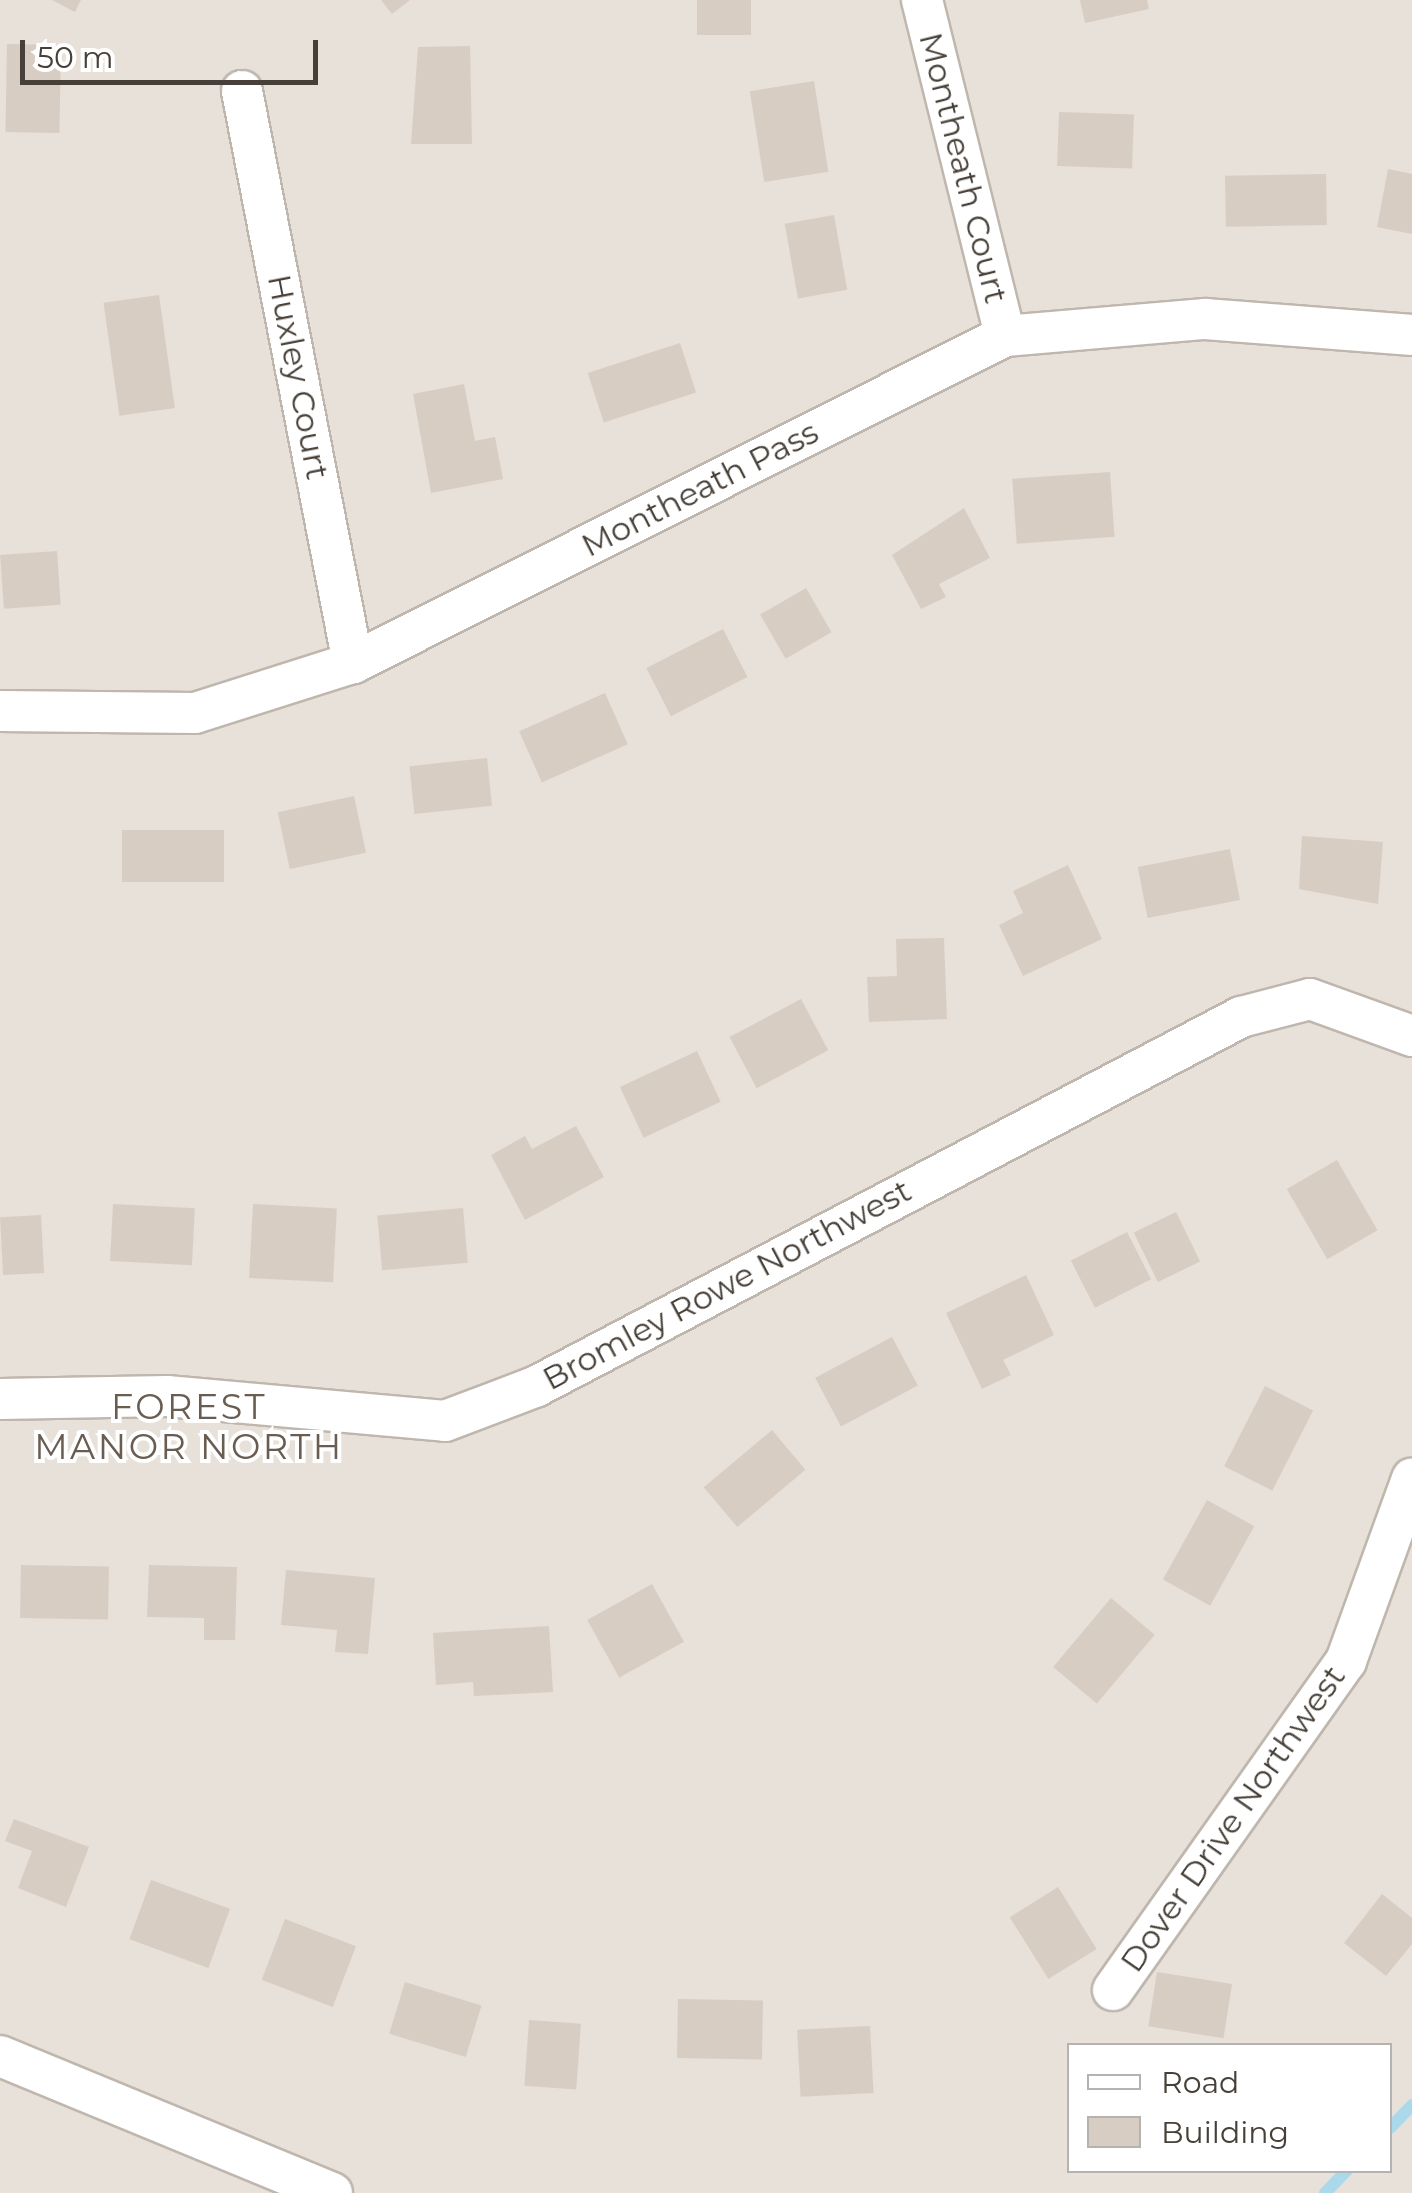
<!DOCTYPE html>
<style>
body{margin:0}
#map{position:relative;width:1412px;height:2193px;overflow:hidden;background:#f4f0ea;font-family:Montserrat,sans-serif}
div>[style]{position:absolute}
.residential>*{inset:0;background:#e7e1d9}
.stream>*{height:12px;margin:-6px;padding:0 6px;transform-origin:6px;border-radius:6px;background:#abd9ec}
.building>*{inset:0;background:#d8cdc3;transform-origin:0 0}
.roads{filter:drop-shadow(2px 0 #bfb6ad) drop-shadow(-2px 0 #bfb6ad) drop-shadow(0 2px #bfb6ad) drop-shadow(0 -2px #bfb6ad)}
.minor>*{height:40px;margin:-20px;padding:0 20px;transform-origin:20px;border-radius:20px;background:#fff}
span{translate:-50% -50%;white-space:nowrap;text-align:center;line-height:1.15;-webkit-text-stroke:8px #fff;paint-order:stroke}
.street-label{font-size:32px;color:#474039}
.neighbourhood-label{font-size:35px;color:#695c51;letter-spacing:2.5px}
.legend{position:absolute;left:1067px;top:2043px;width:325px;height:130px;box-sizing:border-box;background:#fff;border:2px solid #b5b3b0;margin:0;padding:12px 18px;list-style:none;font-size:30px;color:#474039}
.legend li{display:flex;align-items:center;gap:20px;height:50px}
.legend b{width:50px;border:2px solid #b5b3b0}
.scale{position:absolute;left:20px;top:40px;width:298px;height:45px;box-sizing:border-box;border:5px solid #474039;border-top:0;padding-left:12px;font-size:30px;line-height:35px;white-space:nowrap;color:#474039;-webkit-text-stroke:8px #fff;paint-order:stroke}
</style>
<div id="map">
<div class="residential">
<i style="clip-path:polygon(evenodd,0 0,1412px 0,1412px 2193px,0 2193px,0 0,1070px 2046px,1390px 2046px,1390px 2170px,1070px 2170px,1070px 2046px)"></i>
</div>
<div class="stream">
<i style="left:1390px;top:2128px;width:32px;rotate:-46deg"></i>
<i style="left:1325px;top:2193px;width:32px;rotate:-46deg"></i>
</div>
<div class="building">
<i style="clip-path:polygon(52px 0,81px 0,75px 12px)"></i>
<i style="clip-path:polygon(381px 0,410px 0,392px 14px)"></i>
<i style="left:697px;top:0;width:54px;height:35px"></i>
<i style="clip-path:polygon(1080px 0,1147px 0,1149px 9px,1085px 23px)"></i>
<i style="left:7px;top:44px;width:54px;height:88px;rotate:1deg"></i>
<i style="clip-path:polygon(470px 46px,472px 144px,411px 144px,418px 47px)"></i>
<i style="left:814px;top:81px;width:92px;height:65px;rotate:81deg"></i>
<i style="left:1059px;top:112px;width:75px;height:54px;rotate:2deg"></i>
<i style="clip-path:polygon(1388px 169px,1412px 174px,1412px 234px,1377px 227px)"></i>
<i style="left:1326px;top:174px;width:51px;height:101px;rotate:89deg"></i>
<i style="left:834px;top:215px;width:76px;height:50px;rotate:80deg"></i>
<i style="left:159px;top:295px;width:114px;height:56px;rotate:82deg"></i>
<i style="left:680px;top:343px;width:52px;height:97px;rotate:72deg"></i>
<i style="clip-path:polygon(464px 384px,475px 441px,495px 437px,503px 479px,431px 493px,413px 394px)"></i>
<i style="left:1110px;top:472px;width:65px;height:98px;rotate:86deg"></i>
<i style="clip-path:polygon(964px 508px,990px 558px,939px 584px,946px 597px,921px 609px,892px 555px)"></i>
<i style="left:57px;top:551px;width:54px;height:57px;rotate:86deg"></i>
<i style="left:806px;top:588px;width:51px;height:53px;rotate:60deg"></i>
<i style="left:723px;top:629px;width:54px;height:86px;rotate:63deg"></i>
<i style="left:605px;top:693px;width:56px;height:94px;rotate:66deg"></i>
<i style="left:487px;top:758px;width:48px;height:78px;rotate:84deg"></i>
<i style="left:354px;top:796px;width:58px;height:78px;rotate:78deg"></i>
<i style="left:224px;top:830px;width:52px;height:102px;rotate:90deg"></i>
<i style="clip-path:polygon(1302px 836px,1383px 842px,1378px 904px,1299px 889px)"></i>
<i style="left:1230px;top:849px;width:52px;height:94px;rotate:79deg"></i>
<i style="clip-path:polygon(1068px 865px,1102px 939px,1023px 976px,999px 925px,1023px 913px,1013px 891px)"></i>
<i style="clip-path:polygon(944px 938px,947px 1019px,869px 1022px,867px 977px,897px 976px,896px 939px)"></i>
<i style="left:801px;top:999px;width:58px;height:81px;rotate:62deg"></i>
<i style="left:697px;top:1051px;width:56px;height:85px;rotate:65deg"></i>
<i style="clip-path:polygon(576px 1126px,604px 1177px,525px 1220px,491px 1155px,525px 1136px,532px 1149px)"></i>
<i style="left:1337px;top:1160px;width:81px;height:58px;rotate:60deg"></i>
<i style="left:113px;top:1204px;width:82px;height:57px;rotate:3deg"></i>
<i style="left:253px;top:1204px;width:84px;height:74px;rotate:3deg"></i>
<i style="left:463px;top:1208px;width:55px;height:86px;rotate:85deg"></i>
<i style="left:1176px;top:1212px;width:55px;height:47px;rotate:64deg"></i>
<i style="left:41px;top:1215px;width:58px;height:41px;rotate:87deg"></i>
<i style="left:1127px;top:1232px;width:53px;height:63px;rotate:63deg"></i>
<i style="clip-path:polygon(1026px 1275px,1054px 1335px,1003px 1360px,1011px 1375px,982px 1389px,946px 1313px)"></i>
<i style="left:892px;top:1337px;width:55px;height:87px;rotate:62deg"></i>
<i style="left:1265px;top:1386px;width:54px;height:90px;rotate:27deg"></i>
<i style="left:772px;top:1430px;width:52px;height:89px;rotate:50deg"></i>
<i style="left:1207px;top:1500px;width:54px;height:91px;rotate:29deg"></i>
<i style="left:21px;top:1565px;width:88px;height:53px;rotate:1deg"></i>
<i style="clip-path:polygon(149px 1565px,237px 1567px,235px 1640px,204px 1640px,204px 1618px,147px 1617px)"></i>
<i style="clip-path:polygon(286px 1570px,375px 1578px,368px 1654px,335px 1652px,337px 1630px,281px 1625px)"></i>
<i style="left:652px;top:1584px;width:66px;height:74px;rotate:61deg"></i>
<i style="left:1111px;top:1598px;width:57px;height:90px;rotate:40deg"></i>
<i style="clip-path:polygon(549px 1626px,553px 1692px,474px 1696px,473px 1682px,436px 1685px,433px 1633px)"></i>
<i style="clip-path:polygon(14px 1819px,89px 1847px,66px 1907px,18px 1888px,32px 1851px,5px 1841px)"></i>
<i style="left:151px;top:1880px;width:84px;height:63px;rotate:20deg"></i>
<i style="left:1058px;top:1887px;width:73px;height:57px;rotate:58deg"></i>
<i style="clip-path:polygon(1382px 1894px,1412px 1918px,1412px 1944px,1386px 1976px,1344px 1943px)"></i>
<i style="left:285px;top:1919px;width:76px;height:65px;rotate:21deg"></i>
<i style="left:1157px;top:1972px;width:76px;height:55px;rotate:9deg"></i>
<i style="left:405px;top:1982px;width:80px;height:54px;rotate:17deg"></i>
<i style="left:678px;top:1999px;width:85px;height:59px;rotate:1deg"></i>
<i style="left:529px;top:2020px;width:52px;height:66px;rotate:4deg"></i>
<i style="left:870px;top:2026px;width:67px;height:73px;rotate:87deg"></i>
</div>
<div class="roads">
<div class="minor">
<i style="left:922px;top:0;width:346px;rotate:76.1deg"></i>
<i style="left:242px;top:91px;width:583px;rotate:79.02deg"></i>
<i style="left:0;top:711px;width:195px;rotate:0.6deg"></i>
<i style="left:195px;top:713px;width:166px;rotate:-17.6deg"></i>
<i style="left:353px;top:663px;width:729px;rotate:-26.64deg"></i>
<i style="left:1005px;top:336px;width:201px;rotate:-4.9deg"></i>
<i style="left:1205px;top:319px;width:208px;rotate:4.4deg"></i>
<i style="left:0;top:1399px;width:167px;rotate:-1deg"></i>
<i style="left:167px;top:1396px;width:279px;rotate:5.1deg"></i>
<i style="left:445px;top:1421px;width:98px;rotate:-20.8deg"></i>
<i style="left:537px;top:1386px;width:795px;rotate:-27.66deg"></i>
<i style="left:1241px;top:1017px;width:71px;rotate:-14.6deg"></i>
<i style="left:1310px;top:999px;width:109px;rotate:19.9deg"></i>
<i style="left:1113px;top:1990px;width:403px;rotate:-54.7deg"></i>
<i style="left:1346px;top:1661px;width:194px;rotate:-70.1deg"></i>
<i style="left:0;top:2056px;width:359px;rotate:22.4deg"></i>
</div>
</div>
<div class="street-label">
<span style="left:963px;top:168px;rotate:76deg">Montheath Court</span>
<span style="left:298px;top:377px;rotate:79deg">Huxley Court</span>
<span style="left:700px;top:489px;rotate:-27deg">Montheath Pass</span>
<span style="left:727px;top:1285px;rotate:-28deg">Bromley Rowe Northwest</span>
<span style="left:1233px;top:1819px;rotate:-55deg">Dover Drive Northwest</span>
</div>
<div class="neighbourhood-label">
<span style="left:189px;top:1427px">FOREST<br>MANOR NORTH</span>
</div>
<ul class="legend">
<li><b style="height:12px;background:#fff"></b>Road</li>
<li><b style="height:28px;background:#d8cdc3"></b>Building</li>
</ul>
<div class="scale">50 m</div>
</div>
